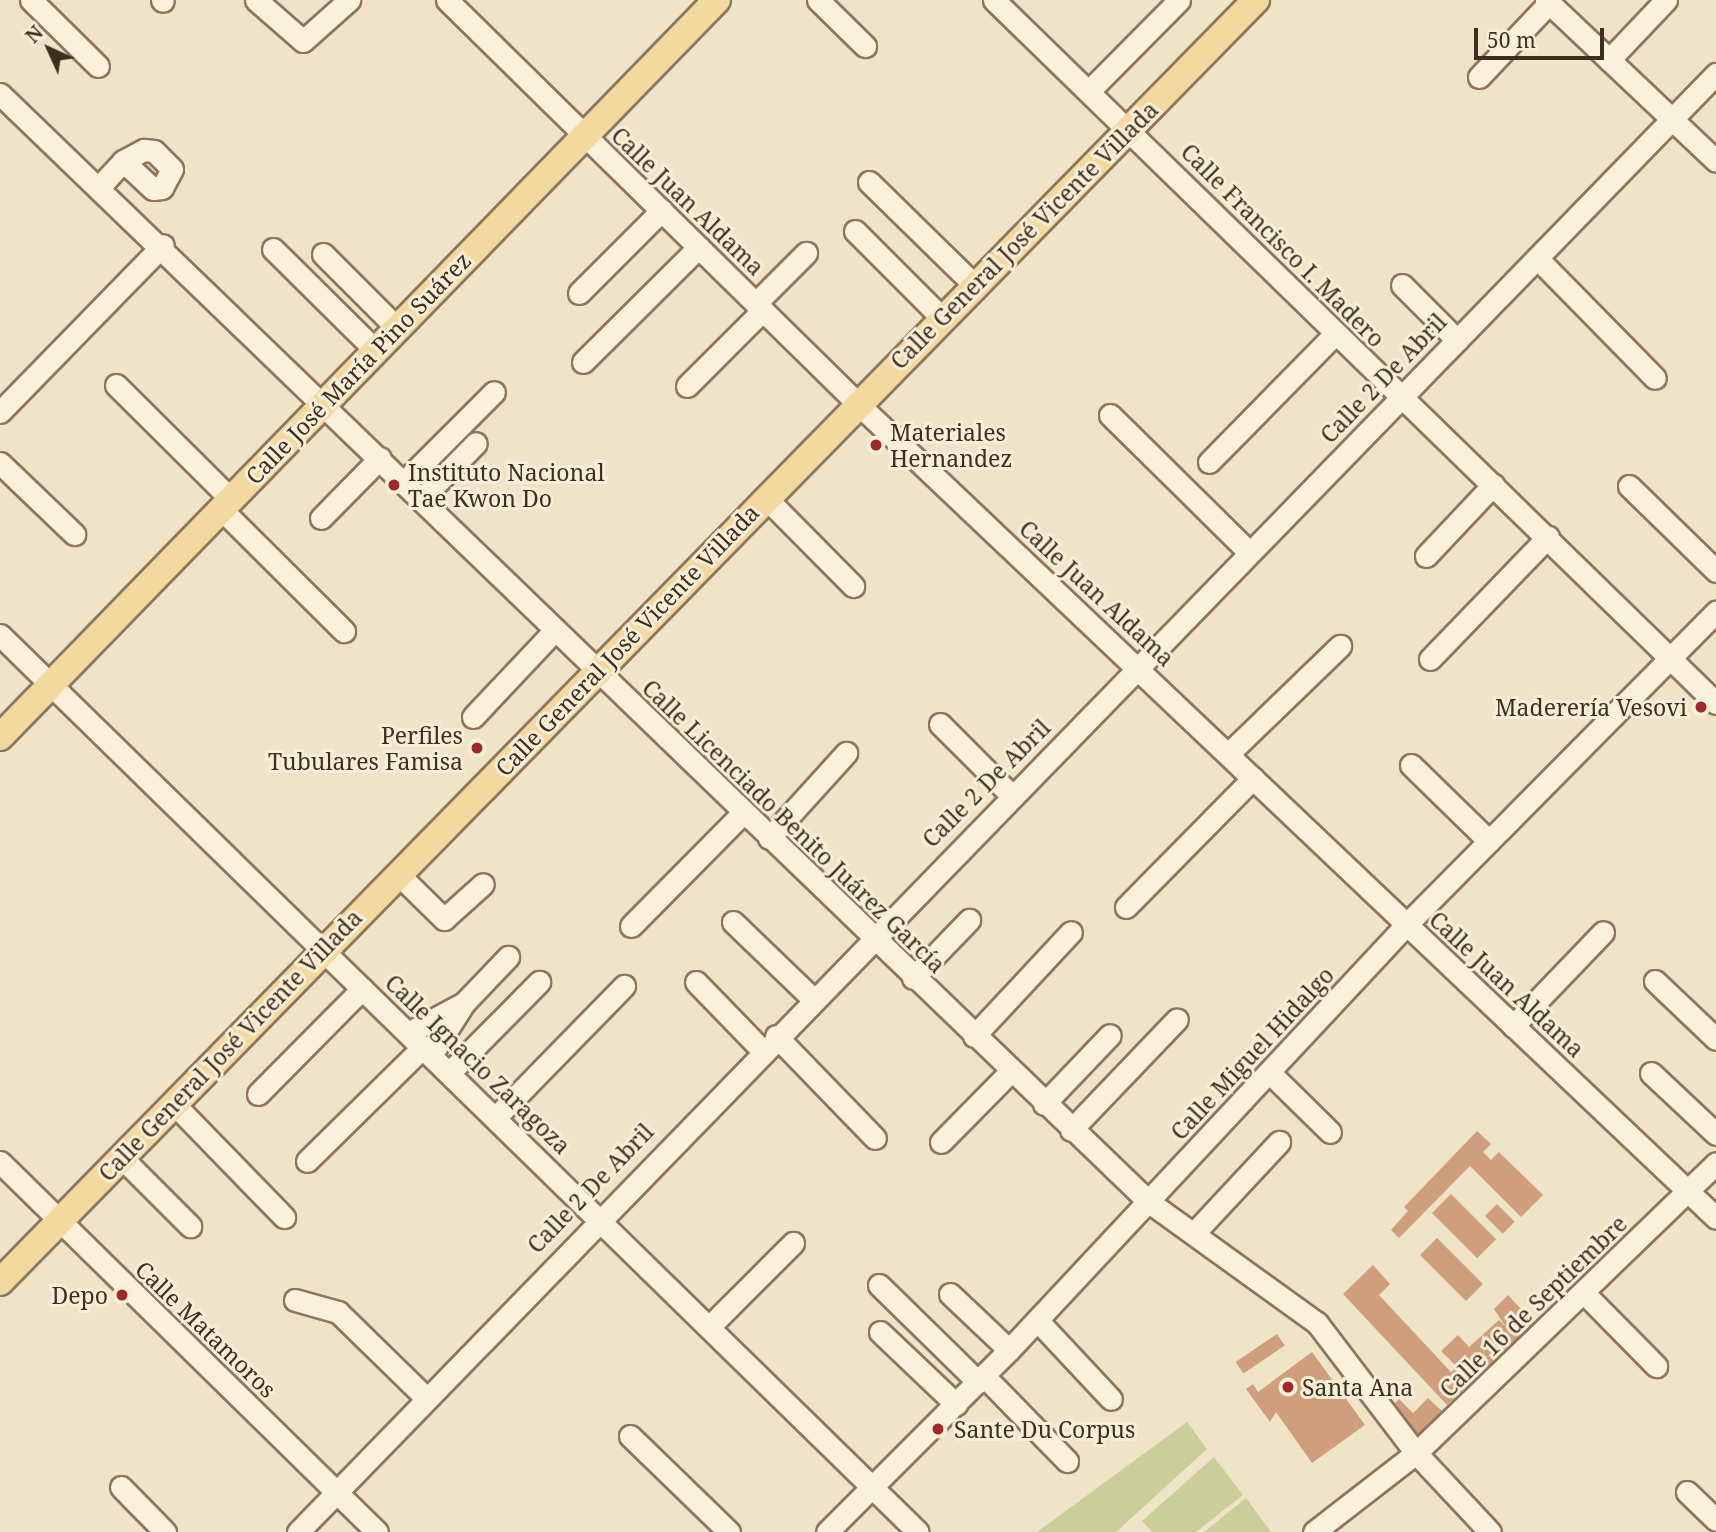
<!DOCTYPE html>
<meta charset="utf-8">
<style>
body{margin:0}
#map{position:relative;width:1716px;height:1532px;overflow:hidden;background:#f0e4c8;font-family:"Noto Serif",serif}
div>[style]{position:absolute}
.green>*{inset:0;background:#c9cf9b}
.building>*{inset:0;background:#cf9f7d;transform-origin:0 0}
.roads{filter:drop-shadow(2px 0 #8d765c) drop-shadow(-2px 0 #8d765c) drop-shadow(0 2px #8d765c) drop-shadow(0 -2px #8d765c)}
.minor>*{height:21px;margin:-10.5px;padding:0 10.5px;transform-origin:10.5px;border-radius:10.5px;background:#faf1dc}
.major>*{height:26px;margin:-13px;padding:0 13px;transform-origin:13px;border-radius:13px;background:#f3d9a0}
.dots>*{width:19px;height:19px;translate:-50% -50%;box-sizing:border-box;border:4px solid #f7eed8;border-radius:50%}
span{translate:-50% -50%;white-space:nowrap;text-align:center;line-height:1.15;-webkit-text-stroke:6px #f7eed8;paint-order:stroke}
.street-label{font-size:23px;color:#3d2e20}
.poi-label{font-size:23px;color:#3d2e20}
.left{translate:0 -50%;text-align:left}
.right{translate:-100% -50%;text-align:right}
.north{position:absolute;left:14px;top:14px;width:70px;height:70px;-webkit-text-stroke:5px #f7eed8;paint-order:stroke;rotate:315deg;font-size:19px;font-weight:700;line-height:28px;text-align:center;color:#3d2e20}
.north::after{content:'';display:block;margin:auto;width:24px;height:32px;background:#3d2e20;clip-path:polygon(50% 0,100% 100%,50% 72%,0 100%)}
.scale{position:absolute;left:1474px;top:28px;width:130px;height:32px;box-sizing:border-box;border:4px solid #3d2e20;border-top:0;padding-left:9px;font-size:21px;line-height:24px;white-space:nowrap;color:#3d2e20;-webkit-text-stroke:5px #f7eed8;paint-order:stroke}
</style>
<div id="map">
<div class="green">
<i style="clip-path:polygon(1187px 1422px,1207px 1449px,1116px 1532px,1037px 1532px)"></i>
<i style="clip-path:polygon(1214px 1457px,1243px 1495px,1196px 1532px,1152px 1532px,1142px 1521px)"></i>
<i style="clip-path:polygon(1246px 1498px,1271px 1532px,1204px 1532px)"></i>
</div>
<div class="building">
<i style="clip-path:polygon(1477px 1131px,1491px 1144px,1483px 1152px,1491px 1160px,1499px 1152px,1543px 1195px,1521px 1217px,1470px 1166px,1399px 1238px,1391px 1230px,1408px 1211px,1404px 1207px)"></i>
<i style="left:1451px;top:1194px;width:64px;height:27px;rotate:45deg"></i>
<i style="left:1497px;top:1204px;width:25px;height:17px;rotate:45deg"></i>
<i style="left:1437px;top:1238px;width:65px;height:24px;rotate:45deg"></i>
<i style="clip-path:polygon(1373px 1265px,1390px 1284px,1379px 1295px,1451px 1372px,1457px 1367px,1441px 1351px,1458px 1335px,1469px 1347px,1499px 1320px,1505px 1326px,1494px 1309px,1508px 1295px,1534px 1323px,1488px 1367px,1480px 1358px,1470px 1367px,1478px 1375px,1447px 1405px,1343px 1294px)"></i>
<i style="left:1277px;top:1334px;width:14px;height:50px;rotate:56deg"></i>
<i style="clip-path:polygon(1312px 1352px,1365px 1425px,1312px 1463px,1276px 1412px,1270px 1422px,1246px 1389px,1253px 1384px,1258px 1392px)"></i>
<i style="clip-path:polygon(1428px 1398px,1442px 1411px,1416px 1437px,1388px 1410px,1399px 1399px,1413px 1413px)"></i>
</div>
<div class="roads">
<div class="minor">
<i style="left:31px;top:0;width:94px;rotate:44.6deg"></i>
<i style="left:162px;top:0;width:1px;rotate:45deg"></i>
<i style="left:256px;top:0;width:62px;rotate:41.1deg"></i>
<i style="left:303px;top:41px;width:62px;rotate:-41.7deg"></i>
<i style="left:447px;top:0;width:575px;rotate:44.51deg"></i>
<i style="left:857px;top:403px;width:1184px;rotate:43.49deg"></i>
<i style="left:818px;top:0;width:66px;rotate:44.4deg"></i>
<i style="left:994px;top:0;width:1008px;rotate:44.24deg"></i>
<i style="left:1546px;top:0;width:234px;rotate:43.4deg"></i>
<i style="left:1609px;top:60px;width:83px;rotate:-46.5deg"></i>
<i style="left:1479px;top:77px;width:102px;rotate:-46.6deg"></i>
<i style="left:1089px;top:91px;width:128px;rotate:-45.3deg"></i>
<i style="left:0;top:94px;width:1596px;rotate:43.96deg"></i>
<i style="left:1149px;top:1202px;width:207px;rotate:35.8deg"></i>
<i style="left:1317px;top:1323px;width:163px;rotate:52.7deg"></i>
<i style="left:1416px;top:1453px;width:108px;rotate:46.9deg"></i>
<i style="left:869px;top:182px;width:147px;rotate:44.4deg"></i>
<i style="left:100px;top:186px;width:34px;rotate:-47deg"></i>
<i style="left:123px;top:161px;width:24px;rotate:-28deg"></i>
<i style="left:144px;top:150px;width:10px;rotate:6deg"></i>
<i style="left:154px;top:151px;width:25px;rotate:45deg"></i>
<i style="left:172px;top:169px;width:21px;rotate:118deg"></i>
<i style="left:162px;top:188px;width:9px;rotate:174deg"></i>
<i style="left:153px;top:189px;width:41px;rotate:-137deg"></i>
<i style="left:855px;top:231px;width:123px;rotate:45deg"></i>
<i style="left:273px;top:249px;width:145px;rotate:44.7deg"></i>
<i style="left:323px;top:254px;width:105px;rotate:45deg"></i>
<i style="left:1537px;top:258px;width:168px;rotate:45.5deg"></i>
<i style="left:1402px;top:285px;width:78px;rotate:45deg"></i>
<i style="left:579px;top:293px;width:117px;rotate:-45deg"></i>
<i style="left:756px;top:303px;width:71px;rotate:-45deg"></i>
<i style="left:583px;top:362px;width:163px;rotate:-44.8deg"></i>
<i style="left:116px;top:385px;width:163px;rotate:44.8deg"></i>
<i style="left:687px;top:386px;width:107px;rotate:-45deg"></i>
<i style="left:0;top:412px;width:233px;rotate:-45.7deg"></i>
<i style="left:1110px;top:415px;width:195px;rotate:44.6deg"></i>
<i style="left:1209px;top:462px;width:180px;rotate:-45.5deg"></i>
<i style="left:0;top:463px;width:103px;rotate:43.8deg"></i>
<i style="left:404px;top:482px;width:127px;rotate:-45deg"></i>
<i style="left:1629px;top:486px;width:122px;rotate:44.3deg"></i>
<i style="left:766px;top:498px;width:124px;rotate:45.3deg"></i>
<i style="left:421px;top:499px;width:78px;rotate:-45.5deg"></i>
<i style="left:222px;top:510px;width:172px;rotate:44.8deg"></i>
<i style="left:321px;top:518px;width:84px;rotate:-45.5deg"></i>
<i style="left:1426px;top:556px;width:98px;rotate:-46.7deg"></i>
<i style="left:0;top:635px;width:1283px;rotate:44.34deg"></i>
<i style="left:1430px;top:659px;width:170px;rotate:-46deg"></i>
<i style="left:473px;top:717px;width:120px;rotate:-46.7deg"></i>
<i style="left:940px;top:724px;width:100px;rotate:45deg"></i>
<i style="left:1228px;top:754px;width:156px;rotate:-44deg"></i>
<i style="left:1411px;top:765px;width:109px;rotate:44.3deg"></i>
<i style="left:769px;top:838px;width:115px;rotate:-47.8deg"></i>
<i style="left:397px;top:873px;width:66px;rotate:44.4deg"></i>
<i style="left:444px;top:919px;width:52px;rotate:-41.9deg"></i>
<i style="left:1126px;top:907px;width:181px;rotate:-45.4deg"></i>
<i style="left:733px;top:922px;width:110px;rotate:43.9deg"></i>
<i style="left:631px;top:926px;width:159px;rotate:-45.3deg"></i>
<i style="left:913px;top:978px;width:81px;rotate:-46deg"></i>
<i style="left:1655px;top:981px;width:84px;rotate:43.6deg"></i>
<i style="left:696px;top:982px;width:95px;rotate:45.9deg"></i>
<i style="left:1513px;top:1026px;width:130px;rotate:-46.2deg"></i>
<i style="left:408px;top:1033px;width:61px;rotate:-28.2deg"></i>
<i style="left:776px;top:1036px;width:142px;rotate:45.9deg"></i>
<i style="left:974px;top:1036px;width:142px;rotate:-47deg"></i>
<i style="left:431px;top:1055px;width:62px;rotate:-57.6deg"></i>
<i style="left:464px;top:1003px;width:64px;rotate:-46.3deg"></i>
<i style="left:450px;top:1072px;width:127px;rotate:-45.3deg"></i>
<i style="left:1270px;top:1073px;width:84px;rotate:44.5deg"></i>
<i style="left:1651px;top:1073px;width:89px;rotate:43.2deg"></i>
<i style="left:258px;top:1094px;width:148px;rotate:-45.3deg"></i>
<i style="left:174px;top:1104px;width:158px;rotate:45.8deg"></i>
<i style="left:1044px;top:1104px;width:95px;rotate:-46.3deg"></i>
<i style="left:497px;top:1116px;width:182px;rotate:-45.7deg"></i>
<i style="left:1071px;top:1130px;width:153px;rotate:-46.3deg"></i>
<i style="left:941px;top:1142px;width:98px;rotate:-45.4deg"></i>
<i style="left:121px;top:1157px;width:98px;rotate:45deg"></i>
<i style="left:307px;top:1161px;width:163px;rotate:-44.5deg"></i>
<i style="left:0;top:1162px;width:528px;rotate:44.46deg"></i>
<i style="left:1196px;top:1231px;width:122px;rotate:-47deg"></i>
<i style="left:879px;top:1285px;width:139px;rotate:44.4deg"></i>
<i style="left:950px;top:1294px;width:81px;rotate:43.5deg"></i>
<i style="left:1586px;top:1295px;width:100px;rotate:45.4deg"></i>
<i style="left:295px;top:1300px;width:45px;rotate:15.6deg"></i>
<i style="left:338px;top:1312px;width:122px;rotate:44.3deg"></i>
<i style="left:1037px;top:1320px;width:108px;rotate:46.9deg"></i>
<i style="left:709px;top:1327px;width:119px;rotate:-45deg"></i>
<i style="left:880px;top:1332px;width:105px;rotate:43.5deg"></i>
<i style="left:984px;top:1376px;width:119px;rotate:45.7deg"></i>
<i style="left:630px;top:1436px;width:138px;rotate:44.1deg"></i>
<i style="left:121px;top:1487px;width:63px;rotate:45.6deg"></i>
<i style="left:1687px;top:1492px;width:40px;rotate:44deg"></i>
<i style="left:298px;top:1532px;width:2034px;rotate:-45.8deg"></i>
<i style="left:827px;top:1532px;width:257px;rotate:-45deg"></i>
<i style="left:1009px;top:1350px;width:582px;rotate:-46.95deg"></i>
<i style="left:1406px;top:925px;width:441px;rotate:-45.3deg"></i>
<i style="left:1314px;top:1532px;width:129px;rotate:-37.8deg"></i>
<i style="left:1416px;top:1453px;width:417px;rotate:-44deg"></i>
</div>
<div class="major">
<i style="left:0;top:737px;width:1028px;rotate:-45.79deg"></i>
<i style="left:0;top:1282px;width:1795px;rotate:-45.59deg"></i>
</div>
</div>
<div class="dots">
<i style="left:876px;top:445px;background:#9e2a2b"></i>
<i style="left:394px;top:485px;background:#9e2a2b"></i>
<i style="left:1701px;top:707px;background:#9e2a2b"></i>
<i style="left:477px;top:748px;background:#9e2a2b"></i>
<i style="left:122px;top:1295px;background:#9e2a2b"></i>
<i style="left:1288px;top:1387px;background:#9e2a2b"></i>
<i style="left:938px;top:1429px;background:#9e2a2b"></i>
</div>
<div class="street-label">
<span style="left:688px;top:201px;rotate:44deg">Calle Juan Aldama</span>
<span style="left:1024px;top:235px;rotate:-45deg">Calle General José Vicente Villada</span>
<span style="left:1283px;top:245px;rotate:45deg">Calle Francisco I. Madero</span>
<span style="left:358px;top:368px;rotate:-46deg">Calle José María Pino Suárez</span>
<span style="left:1383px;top:378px;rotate:-46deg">Calle 2 De Abril</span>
<span style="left:1097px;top:593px;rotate:43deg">Calle Juan Aldama</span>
<span style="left:627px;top:640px;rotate:-46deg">Calle General José Vicente Villada</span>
<span style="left:986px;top:783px;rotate:-45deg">Calle 2 De Abril</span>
<span style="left:794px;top:826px;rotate:44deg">Calle Licenciado Benito Juárez García</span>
<span style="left:1507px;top:984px;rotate:43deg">Calle Juan Aldama</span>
<span style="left:230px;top:1045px;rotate:-46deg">Calle General José Vicente Villada</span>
<span style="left:1252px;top:1053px;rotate:-47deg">Calle Miguel Hidalgo</span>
<span style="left:478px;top:1064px;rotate:44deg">Calle Ignacio Zaragoza</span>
<span style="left:590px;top:1188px;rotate:-46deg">Calle 2 De Abril</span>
<span style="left:1533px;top:1306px;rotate:-44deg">Calle 16 de Septiembre</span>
<span style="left:206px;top:1329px;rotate:44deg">Calle Matamoros</span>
</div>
<div class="poi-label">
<span class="left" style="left:890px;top:445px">Materiales<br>Hernandez</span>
<span class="left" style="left:408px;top:485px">Instituto Nacional<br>Tae Kwon Do</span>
<span class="right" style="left:1687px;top:707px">Maderería Vesovi</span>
<span class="right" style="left:463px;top:748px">Perfiles<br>Tubulares Famisa</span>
<span class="right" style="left:108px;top:1295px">Depo</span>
<span class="left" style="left:1302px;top:1387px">Santa Ana</span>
<span class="left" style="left:954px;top:1429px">Sante Du Corpus</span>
</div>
<div class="north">N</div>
<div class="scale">50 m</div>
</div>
